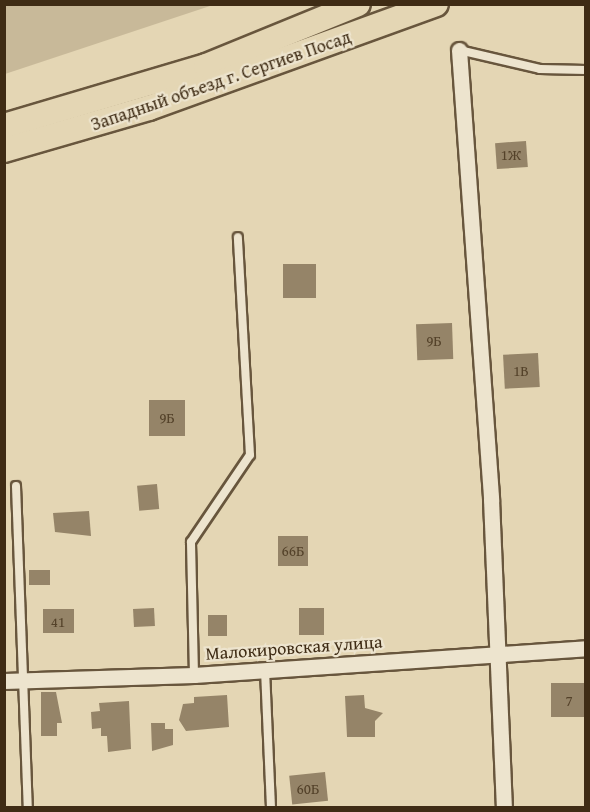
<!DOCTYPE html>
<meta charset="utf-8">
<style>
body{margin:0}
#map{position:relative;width:590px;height:812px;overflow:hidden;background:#e4d6b4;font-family:"Gentium Book Plus",serif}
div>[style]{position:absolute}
.green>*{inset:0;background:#c8b999}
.building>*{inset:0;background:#958468;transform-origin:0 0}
.roads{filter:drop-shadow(2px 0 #68563d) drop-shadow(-2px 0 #68563d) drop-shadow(0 2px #68563d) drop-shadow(0 -2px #68563d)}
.lane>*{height:8px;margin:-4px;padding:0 4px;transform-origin:4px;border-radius:4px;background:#ede4ce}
.street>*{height:15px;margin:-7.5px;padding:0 7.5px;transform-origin:7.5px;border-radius:7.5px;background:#ede4ce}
.primary>*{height:24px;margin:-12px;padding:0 12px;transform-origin:12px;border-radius:12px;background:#e4d6b4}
span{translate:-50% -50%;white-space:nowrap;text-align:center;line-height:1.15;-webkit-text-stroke:4.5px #ede4ce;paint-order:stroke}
.number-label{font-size:15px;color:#54422a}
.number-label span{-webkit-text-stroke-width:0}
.street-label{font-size:18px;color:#3f2c15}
.frame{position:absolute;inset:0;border:6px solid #3f2c15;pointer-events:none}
</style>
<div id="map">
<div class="green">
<i style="clip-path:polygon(5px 4px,213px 4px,213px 5px,5px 74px)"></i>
</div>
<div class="building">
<i style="left:526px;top:141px;width:26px;height:31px;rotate:86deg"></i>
<i style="left:283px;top:264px;width:33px;height:34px"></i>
<i style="left:452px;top:323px;width:36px;height:36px;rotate:88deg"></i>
<i style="left:538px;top:353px;width:34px;height:35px;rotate:87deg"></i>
<i style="left:149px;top:400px;width:36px;height:36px"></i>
<i style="left:157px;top:484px;width:25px;height:20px;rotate:85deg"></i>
<i style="clip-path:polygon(89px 511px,91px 536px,55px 532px,53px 513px)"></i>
<i style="left:278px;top:536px;width:30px;height:30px"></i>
<i style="left:50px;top:570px;width:15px;height:21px;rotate:90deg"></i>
<i style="left:154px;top:608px;width:18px;height:21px;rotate:87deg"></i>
<i style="left:324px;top:608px;width:27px;height:25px;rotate:90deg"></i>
<i style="left:74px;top:609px;width:24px;height:31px;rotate:90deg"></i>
<i style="left:208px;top:615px;width:19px;height:21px"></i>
<i style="left:586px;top:683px;width:34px;height:35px;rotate:90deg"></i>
<i style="clip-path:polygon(41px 692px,56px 692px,62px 723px,57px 723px,57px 736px,41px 736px)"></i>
<i style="clip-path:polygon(227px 695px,229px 727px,186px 731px,179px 720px,183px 704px,194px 703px,194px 697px)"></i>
<i style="clip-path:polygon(364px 695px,365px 708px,383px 713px,375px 721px,375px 737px,347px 737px,345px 696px)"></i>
<i style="clip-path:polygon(129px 701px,131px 749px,108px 752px,107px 736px,101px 736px,101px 728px,92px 729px,91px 712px,100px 711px,99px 703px)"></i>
<i style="clip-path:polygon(151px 723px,165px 723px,165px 729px,173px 729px,173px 745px,152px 751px)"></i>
<i style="left:325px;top:772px;width:29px;height:36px;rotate:84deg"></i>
</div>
<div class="roads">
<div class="lane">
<i style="left:459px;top:50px;width:83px;rotate:13.2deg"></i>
<i style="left:540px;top:69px;width:46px;rotate:1.2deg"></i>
<i style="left:16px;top:486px;width:322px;rotate:87.9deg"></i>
<i style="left:265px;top:670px;width:138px;rotate:87.5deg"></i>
<i style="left:194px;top:675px;width:133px;rotate:-91.3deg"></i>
<i style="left:191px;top:542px;width:105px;rotate:-55.9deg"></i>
<i style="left:250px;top:455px;width:218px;rotate:-93.2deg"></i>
</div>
<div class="street">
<i style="left:459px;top:50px;width:450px;rotate:85.9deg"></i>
<i style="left:491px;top:499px;width:309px;rotate:87.6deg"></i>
<i style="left:4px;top:681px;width:190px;rotate:-1.8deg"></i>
<i style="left:194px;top:675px;width:393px;rotate:-3.9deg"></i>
</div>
<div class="primary">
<i style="left:4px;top:126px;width:211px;rotate:-16.5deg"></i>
<i style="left:206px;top:66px;width:164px;rotate:-22.2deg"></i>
<i style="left:4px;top:150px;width:151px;rotate:-16.2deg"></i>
<i style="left:149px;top:108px;width:305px;rotate:-19.9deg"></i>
</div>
</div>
<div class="number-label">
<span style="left:511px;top:155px">1Ж</span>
<span style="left:434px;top:341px">9Б</span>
<span style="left:521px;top:371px">1В</span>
<span style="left:167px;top:418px">9Б</span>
<span style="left:293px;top:551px">66Б</span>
<span style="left:58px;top:622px">41</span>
<span style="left:569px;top:701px">7</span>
<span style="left:308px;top:789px">60Б</span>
</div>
<div class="street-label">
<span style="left:221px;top:81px;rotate:-19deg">Западный объезд г. Сергиев Посад</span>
<span style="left:294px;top:648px;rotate:-4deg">Малокировская улица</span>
</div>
<div class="frame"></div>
</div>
